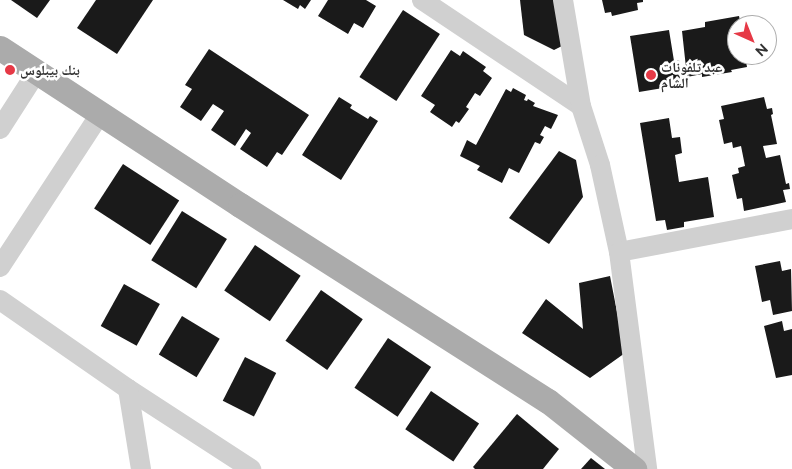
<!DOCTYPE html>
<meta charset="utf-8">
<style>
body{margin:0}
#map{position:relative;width:792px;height:469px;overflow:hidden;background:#fff;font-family:Raleway,"Noto Naskh Arabic",sans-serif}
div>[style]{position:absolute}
.building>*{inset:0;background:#1a1a1a;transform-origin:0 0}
.minor>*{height:20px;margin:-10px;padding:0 10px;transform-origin:10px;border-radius:10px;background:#d0d0d0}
.major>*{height:25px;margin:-12.5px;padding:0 12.5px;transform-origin:12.5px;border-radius:12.5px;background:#ababab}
.dots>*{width:14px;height:14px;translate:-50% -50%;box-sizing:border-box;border:2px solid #fff;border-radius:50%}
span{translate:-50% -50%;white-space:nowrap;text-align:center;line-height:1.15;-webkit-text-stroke:5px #fff;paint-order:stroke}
.poi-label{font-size:14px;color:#333;font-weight:700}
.left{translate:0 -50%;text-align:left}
.north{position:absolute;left:727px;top:15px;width:50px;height:50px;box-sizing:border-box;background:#fff;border:1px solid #adadad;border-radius:50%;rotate:136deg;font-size:14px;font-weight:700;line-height:20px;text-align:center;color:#333}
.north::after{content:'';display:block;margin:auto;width:18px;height:22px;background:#e63946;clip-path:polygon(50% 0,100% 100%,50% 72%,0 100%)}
</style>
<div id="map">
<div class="building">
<i style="clip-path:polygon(11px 0,50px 0,37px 18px)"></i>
<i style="clip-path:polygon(96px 0,153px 0,117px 54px,77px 28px)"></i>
<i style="clip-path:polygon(283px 0,311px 0,305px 9px,300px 5px,298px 9px)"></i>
<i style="clip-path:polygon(328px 0,366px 0,376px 6px,363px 28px,354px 23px,348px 34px,318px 16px)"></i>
<i style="clip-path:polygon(520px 0,557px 0,566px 44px,554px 50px,524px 35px)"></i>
<i style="clip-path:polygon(602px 0,643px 0,643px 2px,637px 3px,638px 10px,612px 16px,611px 12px,605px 13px)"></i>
<i style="left:403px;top:10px;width:44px;height:80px;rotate:33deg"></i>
<i style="clip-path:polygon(739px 16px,741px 25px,737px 25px,737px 55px,745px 55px,747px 67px,731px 70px,732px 72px,702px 77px,702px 74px,687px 77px,682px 31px,705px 27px,705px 22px)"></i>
<i style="clip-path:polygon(669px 30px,674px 61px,679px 60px,680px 68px,673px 69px,673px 74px,679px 73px,681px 85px,639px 92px,630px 36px)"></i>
<i style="clip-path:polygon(209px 49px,309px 115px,282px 155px,277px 152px,267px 167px,240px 149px,251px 133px,246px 129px,235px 146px,211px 130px,224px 111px,213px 104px,201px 121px,180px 107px,192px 89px,185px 85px)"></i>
<i style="clip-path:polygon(451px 50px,460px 56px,463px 51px,486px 67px,483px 71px,492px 78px,480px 96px,475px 93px,466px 107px,469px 109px,459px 123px,456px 121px,452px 127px,430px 112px,435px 105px,421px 96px)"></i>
<i style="clip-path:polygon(513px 88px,526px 95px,524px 100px,527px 101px,528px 99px,535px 103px,533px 106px,558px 115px,551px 129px,545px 126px,540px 135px,544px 137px,540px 144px,535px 142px,519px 173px,509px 168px,502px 183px,477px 170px,480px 166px,460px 156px,467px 140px,476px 145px,506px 89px,511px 92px)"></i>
<i style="clip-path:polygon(339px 97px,352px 105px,350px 108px,368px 119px,370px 116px,378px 121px,341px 180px,302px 155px)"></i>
<i style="clip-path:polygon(764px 97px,767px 109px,772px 108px,773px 114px,771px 115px,777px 144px,763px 146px,766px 158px,780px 155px,786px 184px,789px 183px,790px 189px,783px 190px,786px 202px,744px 211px,742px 198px,737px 199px,732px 175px,739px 173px,738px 168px,745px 166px,741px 146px,733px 148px,732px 142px,724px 144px,719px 120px,724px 119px,721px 106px)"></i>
<i style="clip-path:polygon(669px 118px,672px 138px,680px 137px,682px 153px,675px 155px,679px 182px,708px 177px,714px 217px,684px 222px,684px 227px,667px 230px,665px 220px,656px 221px,640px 123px)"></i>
<i style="clip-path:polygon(559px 151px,576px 160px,583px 197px,549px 244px,509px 218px)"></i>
<i style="left:123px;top:164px;width:67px;height:53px;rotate:33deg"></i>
<i style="left:182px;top:211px;width:53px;height:58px;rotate:32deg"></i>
<i style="left:255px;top:245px;width:55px;height:55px;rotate:34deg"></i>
<i style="clip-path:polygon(780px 261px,782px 271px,791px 269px,792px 311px,773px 315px,770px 300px,762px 302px,755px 266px)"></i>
<i style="clip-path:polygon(610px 276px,625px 353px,590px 378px,522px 333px,546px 299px,583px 329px,579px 283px)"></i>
<i style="left:124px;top:284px;width:41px;height:48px;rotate:29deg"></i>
<i style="left:321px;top:290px;width:51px;height:62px;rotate:35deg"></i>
<i style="left:182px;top:316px;width:44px;height:45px;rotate:31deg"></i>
<i style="clip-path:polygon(782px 321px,784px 331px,792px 329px,792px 375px,776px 378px,764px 326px)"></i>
<i style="left:388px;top:338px;width:52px;height:60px;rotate:34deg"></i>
<i style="left:245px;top:357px;width:35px;height:49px;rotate:27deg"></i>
<i style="left:431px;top:391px;width:58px;height:46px;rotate:34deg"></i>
<i style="clip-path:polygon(517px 414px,559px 449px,543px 469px,475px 469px,473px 467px)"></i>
<i style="clip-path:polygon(591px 458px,605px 469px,581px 469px)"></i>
</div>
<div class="minor">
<i style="left:422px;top:0;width:191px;rotate:33.7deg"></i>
<i style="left:563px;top:0;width:108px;rotate:80.4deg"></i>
<i style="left:581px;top:106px;width:62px;rotate:72.1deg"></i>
<i style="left:600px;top:165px;width:89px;rotate:77.7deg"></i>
<i style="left:619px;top:252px;width:219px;rotate:82.6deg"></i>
<i style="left:0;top:129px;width:67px;rotate:-57.3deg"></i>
<i style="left:619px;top:252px;width:176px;rotate:-10.8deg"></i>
<i style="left:0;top:267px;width:183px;rotate:-56.8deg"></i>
<i style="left:0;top:300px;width:156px;rotate:34.8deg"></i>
<i style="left:128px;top:389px;width:147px;rotate:33deg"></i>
<i style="left:128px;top:389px;width:81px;rotate:80.8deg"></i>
</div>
<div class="major">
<i style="left:0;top:48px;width:287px;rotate:33.2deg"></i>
<i style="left:240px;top:205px;width:365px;rotate:32.5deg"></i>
<i style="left:548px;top:401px;width:110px;rotate:38.3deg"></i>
</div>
<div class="dots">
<i style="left:10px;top:70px;background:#e63946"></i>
<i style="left:651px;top:75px;background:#e63946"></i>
</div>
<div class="poi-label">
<span class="left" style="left:661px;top:75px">عبد تلفونات<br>الشام</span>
<span class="left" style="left:20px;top:70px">بنك بيبلوس</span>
</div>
<div class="north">N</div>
</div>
